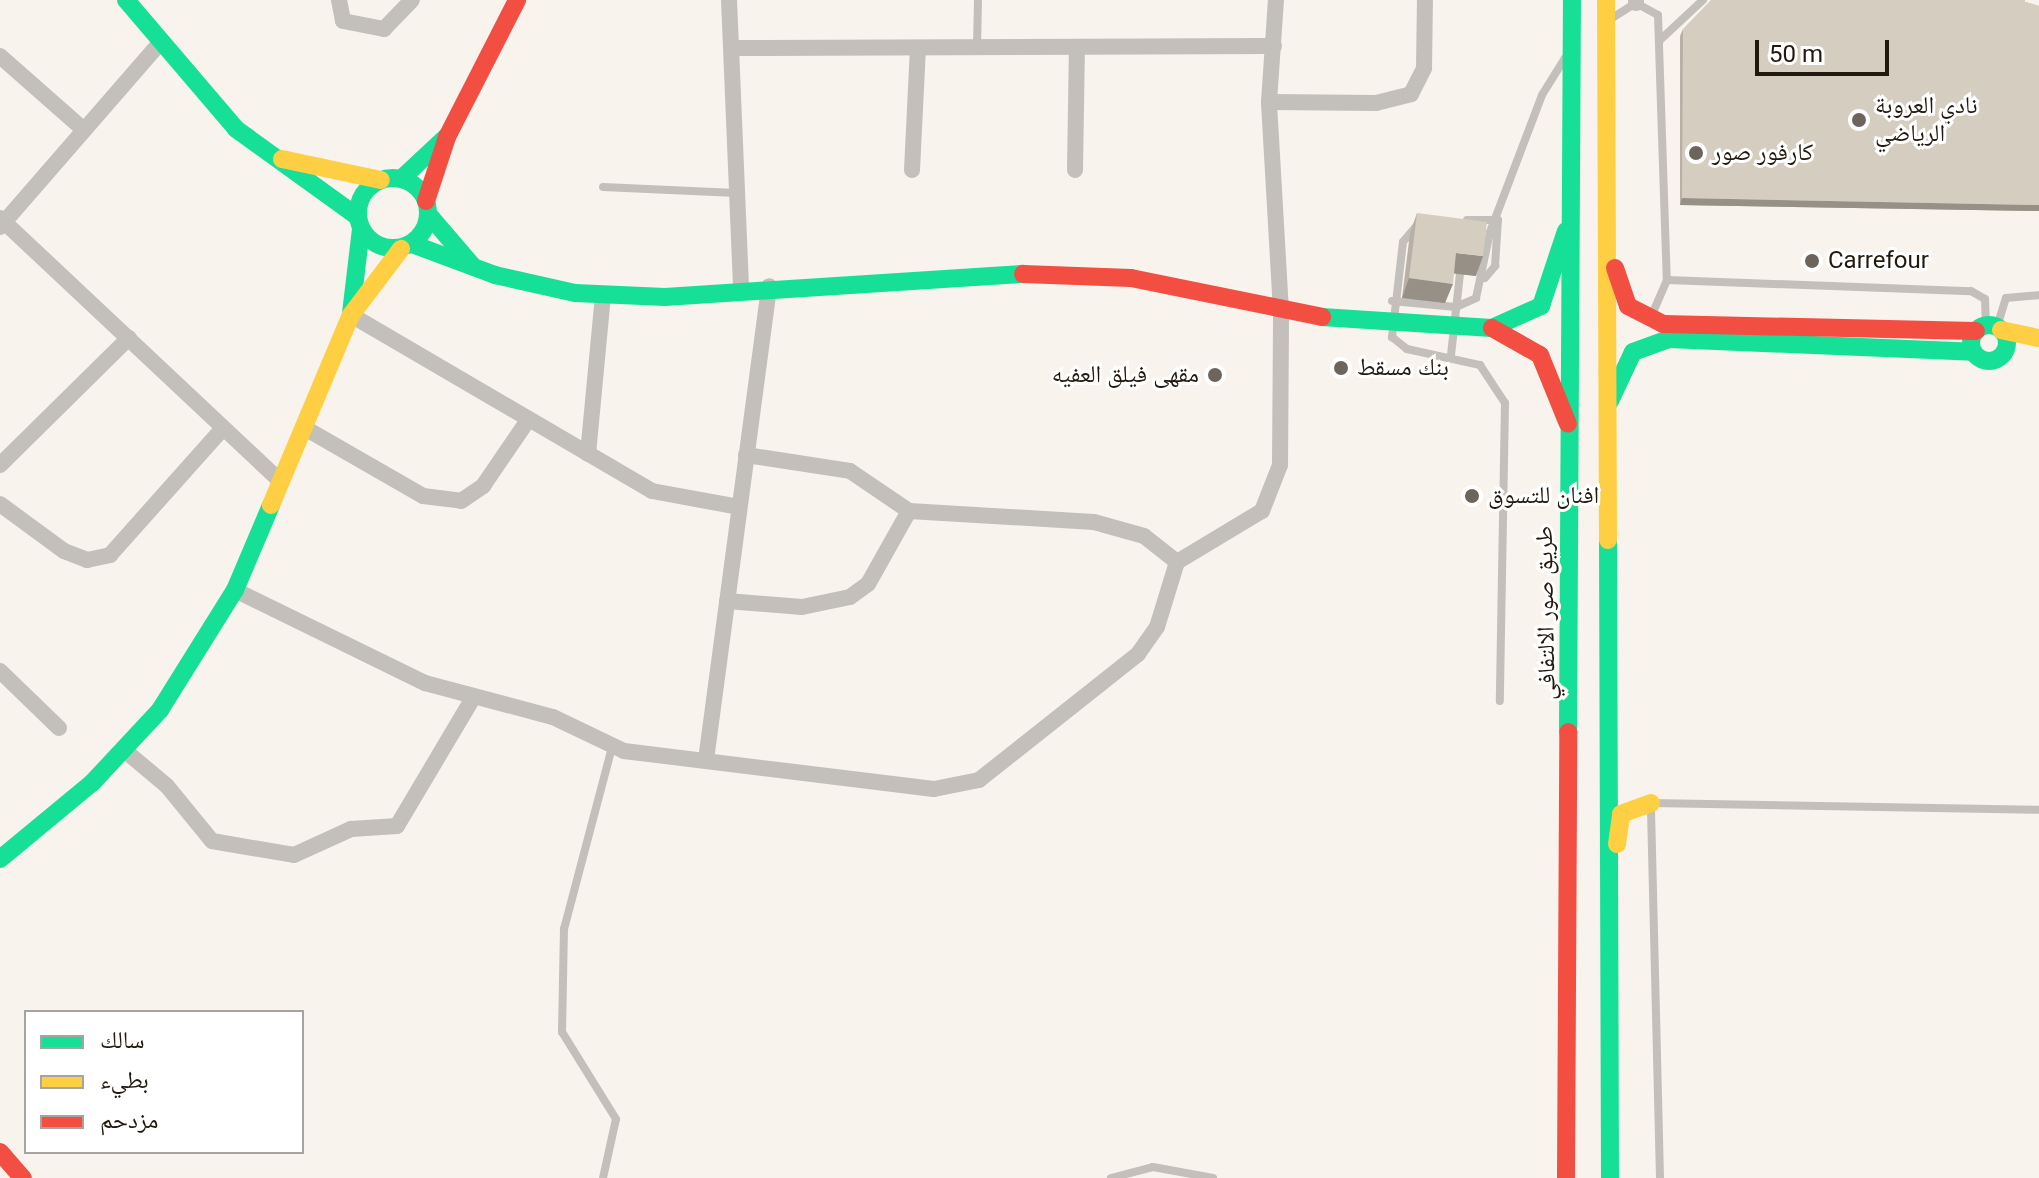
<!DOCTYPE html>
<meta charset="utf-8">
<style>
body{margin:0}
#map{position:relative;width:2039px;height:1178px;overflow:hidden;background:#f8f3ec;font-family:Roboto,"Noto Naskh Arabic",sans-serif}
div>[style]{position:absolute}
.lane>*{height:8px;margin:-4px;padding:0 4px;transform-origin:4px;border-radius:4px;background:#c3bfbb}
.street>*{height:16px;margin:-8px;padding:0 8px;transform-origin:8px;border-radius:8px;background:#c3bfbb}
.fast>*{height:18px;margin:-9px;padding:0 9px;transform-origin:9px;border-radius:9px;background:#16e098}
.fast>.ring{margin:-9px;padding:0;box-sizing:content-box;background:none;border:18px solid #16e098;border-radius:50%}
.slow>*{height:18px;margin:-9px;padding:0 9px;transform-origin:9px;border-radius:9px;background:#ffcf43}
.jam>*{height:18px;margin:-9px;padding:0 9px;transform-origin:9px;border-radius:9px;background:#f24e42}
.wall>*{inset:0;background:#b8b0a6}
.shaded-wall>*{inset:0;background:#969087}
.building>*{inset:0;background:#d6cdc1}
.dots>*{width:22px;height:22px;translate:-50% -50%;box-sizing:border-box;border:4px solid #fff;border-radius:50%}
span{translate:-50% -50%;white-space:nowrap;text-align:center;line-height:1.15;-webkit-text-stroke:6px #fff;paint-order:stroke}
.poi-label{font-size:24px;color:#22190e}
.left{translate:0 -50%;text-align:left}
.right{translate:-100% -50%;text-align:right}
.street-label{font-size:24px;color:#22190e}
.legend{position:absolute;left:24px;top:1010px;width:280px;height:144px;box-sizing:border-box;background:#fff;border:2px solid #a7a39f;margin:0;padding:10px 14px;list-style:none;font-size:24px;color:#22190e}
.legend li{display:flex;align-items:center;gap:16px;height:40px}
.legend b{width:40px;border:2px solid #a7a39f}
.scale{position:absolute;left:1755px;top:40px;width:134px;height:36px;box-sizing:border-box;border:4px solid #22190e;border-top:0;padding-left:10px;font-size:24px;line-height:28px;white-space:nowrap;color:#22190e;-webkit-text-stroke:6px #fff;paint-order:stroke}
</style>
<div id="map">
<div class="lane">
<i style="left:1612px;top:18px;width:28px;rotate:-32deg"></i>
<i style="left:1636px;top:3px;width:25px;rotate:29deg"></i>
<i style="left:1658px;top:15px;width:265px;rotate:88.1deg"></i>
<i style="left:1667px;top:280px;width:40px;rotate:113.4deg"></i>
<i style="left:1659px;top:41px;width:60px;rotate:-43deg"></i>
<i style="left:977px;top:47px;width:47px;rotate:-88.8deg"></i>
<i style="left:603px;top:187px;width:133px;rotate:2.6deg"></i>
<i style="left:1467px;top:220px;width:31px"></i>
<i style="left:1418px;top:224px;width:23px;rotate:130deg"></i>
<i style="left:1403px;top:242px;width:96px;rotate:96.6deg"></i>
<i style="left:1392px;top:337px;width:19px;rotate:39deg"></i>
<i style="left:1407px;top:349px;width:75px;rotate:12.4deg"></i>
<i style="left:1480px;top:365px;width:45px;rotate:56.7deg"></i>
<i style="left:1505px;top:403px;width:298px;rotate:91deg"></i>
<i style="left:1485px;top:278px;width:16px;rotate:-50deg"></i>
<i style="left:1495px;top:266px;width:46px;rotate:-86.3deg"></i>
<i style="left:1667px;top:280px;width:304px;rotate:2.1deg"></i>
<i style="left:1971px;top:291px;width:16px;rotate:30deg"></i>
<i style="left:1985px;top:299px;width:27px;rotate:88deg"></i>
<i style="left:1392px;top:301px;width:64px;rotate:5.4deg"></i>
<i style="left:1456px;top:307px;width:22px;rotate:-24deg"></i>
<i style="left:1476px;top:298px;width:67px;rotate:-78deg"></i>
<i style="left:1490px;top:232px;width:147px;rotate:-69.2deg"></i>
<i style="left:1542px;top:95px;width:44px;rotate:-58.1deg"></i>
<i style="left:1997px;top:327px;width:30px;rotate:-73deg"></i>
<i style="left:2006px;top:298px;width:33px;rotate:-5deg"></i>
<i style="left:1451px;top:355px;width:81px;rotate:-83.7deg"></i>
<i style="left:603px;top:1178px;width:60px;rotate:-77.6deg"></i>
<i style="left:616px;top:1119px;width:102px;rotate:-121.8deg"></i>
<i style="left:562px;top:1032px;width:103px;rotate:-88.9deg"></i>
<i style="left:564px;top:929px;width:188px;rotate:-75.2deg"></i>
<i style="left:1111px;top:1178px;width:43px;rotate:-14.7deg"></i>
<i style="left:1153px;top:1167px;width:61px;rotate:10.4deg"></i>
<i style="left:1660px;top:1178px;width:375px;rotate:-91.4deg"></i>
<i style="left:1651px;top:803px;width:388px;rotate:1deg"></i>
</div>
<div class="street">
<i style="left:339px;top:0;width:21px;rotate:79deg"></i>
<i style="left:343px;top:21px;width:42px;rotate:11deg"></i>
<i style="left:384px;top:29px;width:40px;rotate:-46deg"></i>
<i style="left:729px;top:0;width:289px;rotate:87.6deg"></i>
<i style="left:1636px;top:3px;width:3px;rotate:-90deg"></i>
<i style="left:734px;top:48px;width:540px;rotate:-0.21deg"></i>
<i style="left:0;top:56px;width:112px;rotate:41.4deg"></i>
<i style="left:1269px;top:102px;width:107px;rotate:0.5deg"></i>
<i style="left:1376px;top:103px;width:36px;rotate:-14deg"></i>
<i style="left:1411px;top:94px;width:29px;rotate:-63deg"></i>
<i style="left:1424px;top:68px;width:68px;rotate:-89.2deg"></i>
<i style="left:912px;top:170px;width:122px;rotate:-87.2deg"></i>
<i style="left:1075px;top:170px;width:123px;rotate:-89.1deg"></i>
<i style="left:0;top:218px;width:386px;rotate:43.2deg"></i>
<i style="left:0;top:227px;width:245px;rotate:-49deg"></i>
<i style="left:351px;top:315px;width:349px;rotate:30.3deg"></i>
<i style="left:652px;top:491px;width:88px;rotate:10.4deg"></i>
<i style="left:303px;top:427px;width:138px;rotate:29.9deg"></i>
<i style="left:423px;top:496px;width:38px;rotate:7deg"></i>
<i style="left:461px;top:501px;width:27px;rotate:-34deg"></i>
<i style="left:483px;top:486px;width:80px;rotate:-55.7deg"></i>
<i style="left:588px;top:454px;width:160px;rotate:-84.6deg"></i>
<i style="left:746px;top:455px;width:105px;rotate:8.7deg"></i>
<i style="left:850px;top:471px;width:71px;rotate:34.1deg"></i>
<i style="left:909px;top:511px;width:185px;rotate:3.4deg"></i>
<i style="left:1094px;top:522px;width:52px;rotate:15.6deg"></i>
<i style="left:1144px;top:536px;width:42px;rotate:38.2deg"></i>
<i style="left:0;top:465px;width:181px;rotate:-44.6deg"></i>
<i style="left:0;top:504px;width:79px;rotate:36.3deg"></i>
<i style="left:64px;top:551px;width:25px;rotate:21deg"></i>
<i style="left:87px;top:560px;width:24px;rotate:-12deg"></i>
<i style="left:110px;top:555px;width:170px;rotate:-48.3deg"></i>
<i style="left:235px;top:590px;width:212px;rotate:26.1deg"></i>
<i style="left:425px;top:683px;width:132px;rotate:14.9deg"></i>
<i style="left:553px;top:717px;width:79px;rotate:25.6deg"></i>
<i style="left:624px;top:751px;width:312px;rotate:7deg"></i>
<i style="left:934px;top:789px;width:46px;rotate:-11.3deg"></i>
<i style="left:979px;top:780px;width:203px;rotate:-38.4deg"></i>
<i style="left:1138px;top:654px;width:33px;rotate:-55deg"></i>
<i style="left:1157px;top:627px;width:68px;rotate:-72.9deg"></i>
<i style="left:1177px;top:562px;width:99px;rotate:-31deg"></i>
<i style="left:1262px;top:511px;width:49px;rotate:-68.6deg"></i>
<i style="left:1280px;top:465px;width:154px;rotate:-89.6deg"></i>
<i style="left:1281px;top:311px;width:209px;rotate:-93.3deg"></i>
<i style="left:1269px;top:102px;width:102px;rotate:-86.1deg"></i>
<i style="left:727px;top:601px;width:75px;rotate:4.6deg"></i>
<i style="left:802px;top:607px;width:49px;rotate:-11.8deg"></i>
<i style="left:850px;top:597px;width:22px;rotate:-36deg"></i>
<i style="left:868px;top:584px;width:84px;rotate:-60.7deg"></i>
<i style="left:0;top:671px;width:82px;rotate:44deg"></i>
<i style="left:123px;top:749px;width:57px;rotate:40.1deg"></i>
<i style="left:167px;top:786px;width:71px;rotate:50.7deg"></i>
<i style="left:212px;top:841px;width:83px;rotate:9.7deg"></i>
<i style="left:294px;top:855px;width:63px;rotate:-24.5deg"></i>
<i style="left:351px;top:829px;width:46px;rotate:-3.7deg"></i>
<i style="left:397px;top:826px;width:149px;rotate:-59.3deg"></i>
<i style="left:706px;top:760px;width:478px;rotate:-82.4deg"></i>
</div>
<div class="fast">
<i style="left:126px;top:0;width:170px;rotate:49.5deg"></i>
<i style="left:236px;top:129px;width:150px;rotate:35.8deg"></i>
<i class="ring" style="left:358px;top:178px;width:52px;height:52px"></i>
<i style="left:401px;top:179px;width:62px;rotate:-43deg"></i>
<i style="left:429px;top:215px;width:65px;rotate:49.4deg"></i>
<i style="left:412px;top:244px;width:89px;rotate:20.5deg"></i>
<i style="left:495px;top:275px;width:82px;rotate:12.7deg"></i>
<i style="left:575px;top:293px;width:90px;rotate:2.5deg"></i>
<i style="left:665px;top:297px;width:359px;rotate:-3.7deg"></i>
<i style="left:351px;top:313px;width:85px;rotate:-83.2deg"></i>
<i style="left:1322px;top:317px;width:170px;rotate:3.7deg"></i>
<i style="left:1492px;top:328px;width:54px;rotate:-24.2deg"></i>
<i style="left:1541px;top:306px;width:79px;rotate:-71.6deg"></i>
<i class="ring" style="left:1971px;top:325px;width:18px;height:18px"></i>
<i style="left:1610px;top:401px;width:54px;rotate:-64.9deg"></i>
<i style="left:1633px;top:352px;width:38px;rotate:-20deg"></i>
<i style="left:1669px;top:339px;width:304px;rotate:2.4deg"></i>
<i style="left:1608px;top:540px;width:638px;rotate:89.82deg"></i>
<i style="left:1568px;top:732px;width:732px;rotate:-89.69deg"></i>
<i style="left:0;top:859px;width:119px;rotate:-39.6deg"></i>
<i style="left:92px;top:783px;width:100px;rotate:-47deg"></i>
<i style="left:160px;top:710px;width:142px;rotate:-58deg"></i>
<i style="left:235px;top:590px;width:92px;rotate:-67deg"></i>
</div>
<div class="slow">
<i style="left:1606px;top:0;width:540px;rotate:89.79deg"></i>
<i style="left:282px;top:159px;width:101px;rotate:12deg"></i>
<i style="left:2001px;top:330px;width:39px;rotate:12deg"></i>
<i style="left:271px;top:505px;width:206px;rotate:-67.2deg"></i>
<i style="left:351px;top:315px;width:83px;rotate:-52.9deg"></i>
<i style="left:1617px;top:844px;width:30px;rotate:-82deg"></i>
<i style="left:1621px;top:814px;width:32px;rotate:-20deg"></i>
</div>
<div class="jam">
<i style="left:426px;top:201px;width:67px;rotate:-71.8deg"></i>
<i style="left:447px;top:137px;width:154px;rotate:-62.9deg"></i>
<i style="left:1615px;top:268px;width:40px;rotate:71.1deg"></i>
<i style="left:1628px;top:306px;width:39px;rotate:27deg"></i>
<i style="left:1663px;top:324px;width:313px;rotate:1.3deg"></i>
<i style="left:1023px;top:274px;width:108px;rotate:2.1deg"></i>
<i style="left:1131px;top:278px;width:195px;rotate:11.5deg"></i>
<i style="left:1492px;top:328px;width:55px;rotate:29.4deg"></i>
<i style="left:1540px;top:355px;width:74px;rotate:67.9deg"></i>
<i style="left:0;top:1152px;width:35px;rotate:49deg"></i>
<i style="left:1566px;top:1178px;width:446px;rotate:-89.7deg"></i>
</div>
<div class="wall">
<i style="clip-path:polygon(2025px 2px,2039px 6px,2039px 211px,1680px 205px,1680px 36px,1683px 29px)"></i>
<i style="clip-path:polygon(1417px 213px,1476px 276px,1454px 273px,1445px 303px,1402px 298px,1410px 233px)"></i>
</div>
<div class="shaded-wall">
<i style="clip-path:polygon(1682px 198px,2039px 205px,2039px 211px,1680px 205px)"></i>
<i style="clip-path:polygon(1456px 253px,1483px 256px,1476px 276px,1449px 273px)"></i>
<i style="clip-path:polygon(1409px 278px,1453px 284px,1445px 303px,1402px 298px)"></i>
</div>
<div class="building">
<i style="clip-path:polygon(1711px 0,2025px 0,2025px 2px,2039px 6px,2039px 205px,1682px 198px,1683px 29px)"></i>
<i style="clip-path:polygon(1417px 213px,1487px 222px,1483px 256px,1456px 253px,1453px 284px,1409px 278px)"></i>
</div>
<div class="dots">
<i style="left:1859px;top:120px;background:#6d655c"></i>
<i style="left:1696px;top:153px;background:#6d655c"></i>
<i style="left:1812px;top:261px;background:#6d655c"></i>
<i style="left:1341px;top:368px;background:#6d655c"></i>
<i style="left:1215px;top:375px;background:#6d655c"></i>
<i style="left:1472px;top:496px;background:#6d655c"></i>
</div>
<div class="poi-label">
<span class="left" style="left:1875px;top:120px">نادي العروبة<br>الرياضي</span>
<span class="left" style="left:1712px;top:153px">كارفور صور</span>
<span class="left" style="left:1828px;top:261px">Carrefour</span>
<span class="left" style="left:1357px;top:368px">بنك مسقط</span>
<span class="right" style="left:1199px;top:375px">مقهى فيلق العفيه</span>
<span class="left" style="left:1488px;top:496px">افنان للتسوق</span>
</div>
<div class="street-label">
<span style="left:1546px;top:613px;rotate:-91deg">طريق صور الالتفافي</span>
</div>
<ul class="legend">
<li><b style="height:10px;background:#16e098"></b>سالك</li>
<li><b style="height:10px;background:#ffcf43"></b>بطيء</li>
<li><b style="height:10px;background:#f24e42"></b>مزدحم</li>
</ul>
<div class="scale">50 m</div>
</div>
